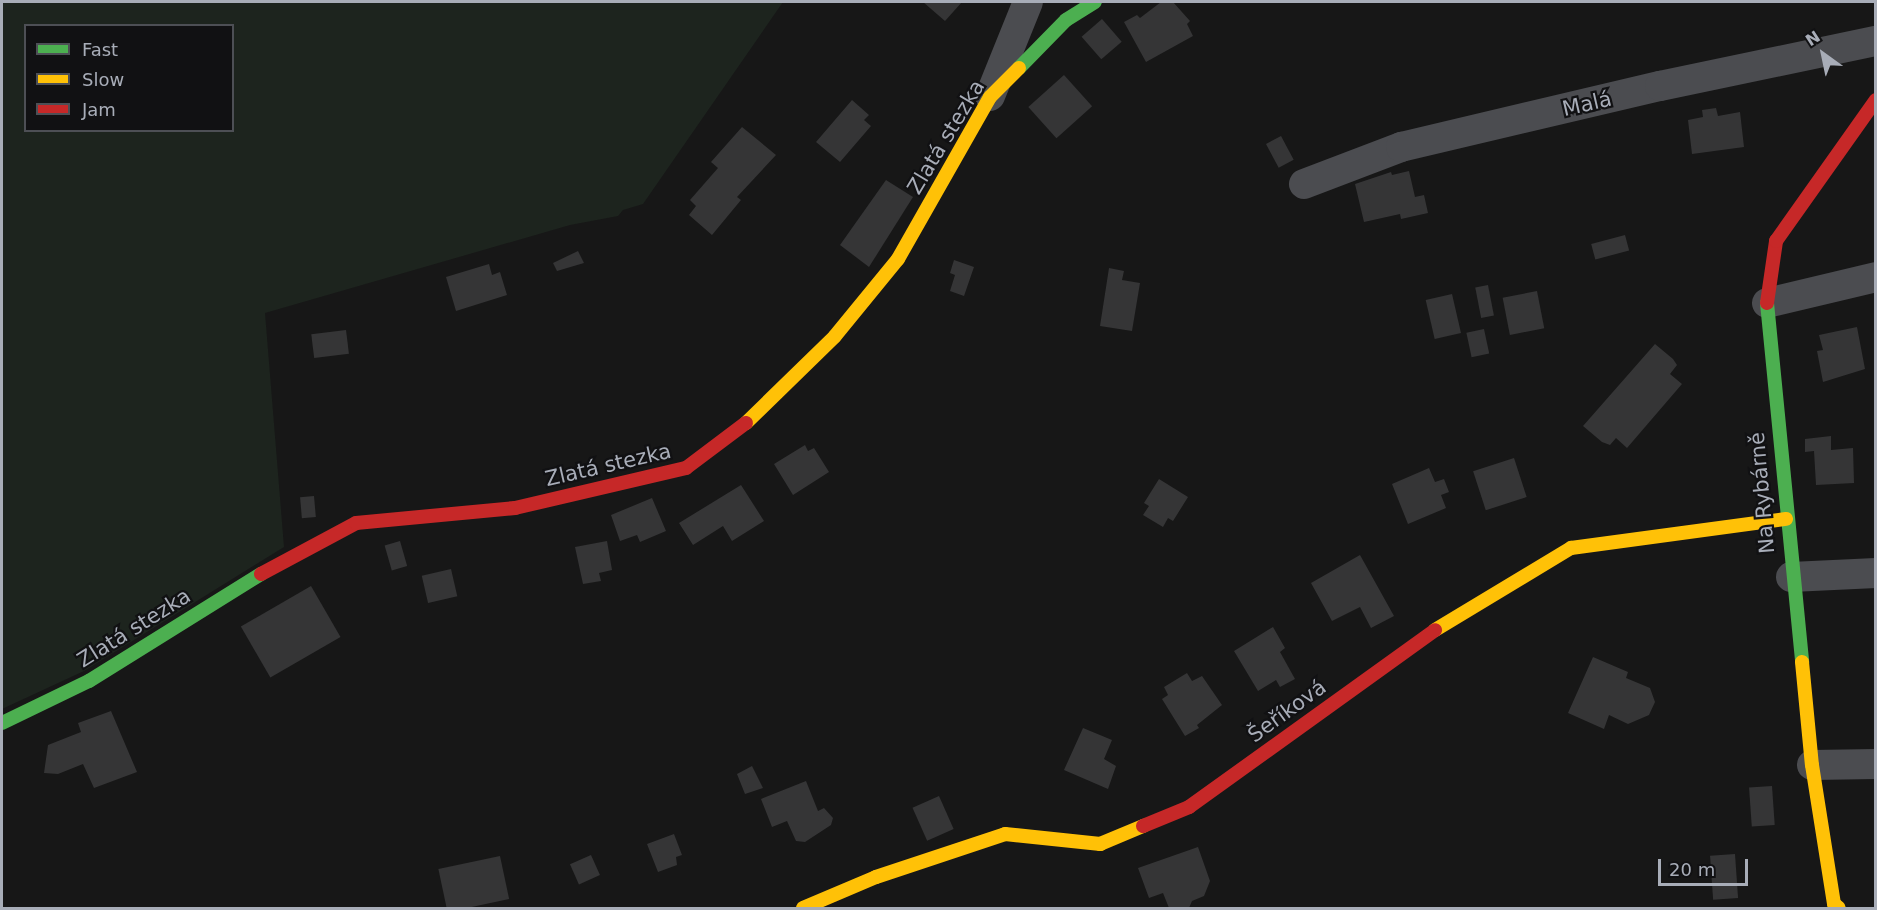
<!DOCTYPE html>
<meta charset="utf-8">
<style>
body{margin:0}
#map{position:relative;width:1877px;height:910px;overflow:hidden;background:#171717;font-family:"DejaVu Sans",sans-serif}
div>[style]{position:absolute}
.green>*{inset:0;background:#1d241e}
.building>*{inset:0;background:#353536;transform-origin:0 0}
.street>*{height:30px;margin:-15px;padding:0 15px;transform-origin:15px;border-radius:15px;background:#4b4c50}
.fast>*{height:14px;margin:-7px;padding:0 7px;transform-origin:7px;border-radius:7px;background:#4caf50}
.slow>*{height:14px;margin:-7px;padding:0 7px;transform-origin:7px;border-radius:7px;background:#ffc107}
.jam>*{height:14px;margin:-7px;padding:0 7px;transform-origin:7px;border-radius:7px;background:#c62828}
span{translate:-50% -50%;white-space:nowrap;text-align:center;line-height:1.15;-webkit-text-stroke:4.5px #111113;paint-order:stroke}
.street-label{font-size:21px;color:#a8adb8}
.frame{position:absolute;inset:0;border:3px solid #a8adb8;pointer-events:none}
.legend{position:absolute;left:24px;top:24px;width:210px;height:108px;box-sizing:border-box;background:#111113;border:2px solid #4d4f55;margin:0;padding:8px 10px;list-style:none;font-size:18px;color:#a8adb8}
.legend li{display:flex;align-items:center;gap:12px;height:30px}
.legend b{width:30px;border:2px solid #4d4f55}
.north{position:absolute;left:1793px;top:24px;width:60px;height:60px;-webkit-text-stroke:4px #111113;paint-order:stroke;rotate:327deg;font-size:16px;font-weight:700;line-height:24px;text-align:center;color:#a8adb8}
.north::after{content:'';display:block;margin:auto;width:21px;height:27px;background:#a8adb8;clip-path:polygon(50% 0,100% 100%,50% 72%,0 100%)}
.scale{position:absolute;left:1658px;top:859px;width:90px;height:27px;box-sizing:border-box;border:3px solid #a8adb8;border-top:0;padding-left:8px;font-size:18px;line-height:21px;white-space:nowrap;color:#a8adb8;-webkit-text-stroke:4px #111113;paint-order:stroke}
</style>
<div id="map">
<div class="green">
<i style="clip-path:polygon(evenodd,2px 2px,783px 2px,643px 204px,623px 210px,618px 216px,570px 225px,265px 313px,284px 547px,84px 671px,2px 709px,2px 2px,26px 26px,232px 26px,232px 130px,26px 130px,26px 26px)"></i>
</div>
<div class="building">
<i style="clip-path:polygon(923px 2px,962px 2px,945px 21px)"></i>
<i style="clip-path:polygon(1161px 2px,1173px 2px,1190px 21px,1187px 24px,1193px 36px,1146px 62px,1124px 22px,1137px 15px,1140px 18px)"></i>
<i style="left:1102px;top:19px;width:30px;height:27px;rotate:49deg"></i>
<i style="left:1064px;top:75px;width:42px;height:48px;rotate:48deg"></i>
<i style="clip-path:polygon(852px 100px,869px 115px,864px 120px,871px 126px,840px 162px,816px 142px)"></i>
<i style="clip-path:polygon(1716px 108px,1718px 116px,1740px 112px,1744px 147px,1692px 154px,1688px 120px,1703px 117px,1702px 110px)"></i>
<i style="clip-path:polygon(742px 127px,776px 155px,737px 197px,741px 200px,712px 235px,689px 215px,696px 206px,690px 200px,718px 168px,711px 162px)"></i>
<i style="left:1281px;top:136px;width:27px;height:17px;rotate:62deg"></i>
<i style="clip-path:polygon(1409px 171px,1415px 197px,1424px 195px,1428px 213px,1401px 219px,1400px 214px,1364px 222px,1355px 184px,1391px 172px,1392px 175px)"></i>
<i style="clip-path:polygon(886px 180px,913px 197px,869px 267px,840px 245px)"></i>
<i style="left:1625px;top:235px;width:16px;height:35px;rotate:75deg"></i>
<i style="clip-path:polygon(578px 251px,584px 263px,557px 271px,553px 263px)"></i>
<i style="clip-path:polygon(954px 260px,974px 267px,964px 296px,950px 291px,955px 275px,950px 273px)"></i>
<i style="clip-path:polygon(489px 264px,492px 275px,500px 272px,507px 295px,456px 311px,446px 277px)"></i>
<i style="clip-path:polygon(1109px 268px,1124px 271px,1122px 280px,1140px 283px,1132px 331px,1100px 326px)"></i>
<i style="left:1488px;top:285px;width:31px;height:13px;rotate:79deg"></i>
<i style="left:1537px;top:291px;width:38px;height:35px;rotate:79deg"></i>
<i style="left:1452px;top:294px;width:40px;height:27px;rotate:77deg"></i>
<i style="clip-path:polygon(1857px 327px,1865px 369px,1823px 382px,1817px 351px,1823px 350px,1819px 335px)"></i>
<i style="left:1484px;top:329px;width:25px;height:18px;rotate:78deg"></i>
<i style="left:346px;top:330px;width:24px;height:35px;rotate:83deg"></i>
<i style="clip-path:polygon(1655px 344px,1673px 359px,1677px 365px,1670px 374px,1682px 384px,1627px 448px,1616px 438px,1610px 445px,1602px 442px,1583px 426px)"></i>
<i style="clip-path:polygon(1831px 436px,1831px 450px,1853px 448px,1854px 483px,1816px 485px,1814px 451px,1805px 452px,1805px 439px)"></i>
<i style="clip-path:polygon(805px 445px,808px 451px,814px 448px,829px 472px,793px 495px,774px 464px)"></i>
<i style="left:1514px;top:458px;width:41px;height:43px;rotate:72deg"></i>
<i style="clip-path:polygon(1429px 468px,1435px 482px,1444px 479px,1449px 492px,1441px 495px,1446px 508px,1408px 524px,1392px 484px)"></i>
<i style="clip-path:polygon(1159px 479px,1188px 497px,1173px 521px,1168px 518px,1163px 527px,1143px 515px,1149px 506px,1144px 503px)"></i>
<i style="clip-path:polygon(741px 485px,764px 521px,732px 541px,723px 526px,693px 545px,679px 523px)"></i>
<i style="left:314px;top:496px;width:21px;height:14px;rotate:85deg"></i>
<i style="clip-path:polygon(652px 498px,666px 531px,640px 542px,637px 535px,620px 541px,611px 515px)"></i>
<i style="left:400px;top:541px;width:26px;height:16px;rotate:74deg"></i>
<i style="clip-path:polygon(607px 541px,612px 570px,599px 573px,601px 581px,583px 584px,575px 547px)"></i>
<i style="clip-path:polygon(1360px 555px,1394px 616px,1371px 628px,1360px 607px,1332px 621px,1311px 583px)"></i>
<i style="left:451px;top:569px;width:28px;height:30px;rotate:77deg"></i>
<i style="left:311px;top:586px;width:59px;height:81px;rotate:60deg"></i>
<i style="clip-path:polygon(1273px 627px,1285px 648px,1280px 652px,1295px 679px,1280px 687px,1276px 680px,1258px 691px,1234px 651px)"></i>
<i style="clip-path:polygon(1593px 657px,1628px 672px,1626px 678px,1650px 688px,1655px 702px,1649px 715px,1628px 724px,1609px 715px,1604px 729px,1568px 713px)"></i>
<i style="clip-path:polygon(1187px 673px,1192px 681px,1202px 676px,1222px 705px,1197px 725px,1199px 728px,1185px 736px,1162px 699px,1168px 695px,1164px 687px)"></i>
<i style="clip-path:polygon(111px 711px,137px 772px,94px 788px,83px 764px,58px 774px,44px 773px,48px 745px,81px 732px,78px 723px)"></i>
<i style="clip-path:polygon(1083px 728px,1112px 740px,1104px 759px,1116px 766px,1108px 789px,1064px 770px)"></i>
<i style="clip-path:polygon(752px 766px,763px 788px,745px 794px,737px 774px)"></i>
<i style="clip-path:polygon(806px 781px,818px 811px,824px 808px,833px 818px,831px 825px,805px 842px,796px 841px,787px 821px,772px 827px,761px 799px)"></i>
<i style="left:1772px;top:786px;width:39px;height:23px;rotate:86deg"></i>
<i style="left:939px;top:796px;width:36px;height:29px;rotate:66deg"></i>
<i style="clip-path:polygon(674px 834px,682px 855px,676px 857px,677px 865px,658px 872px,647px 844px)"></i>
<i style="clip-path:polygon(1198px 847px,1210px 881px,1204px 896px,1192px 901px,1189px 908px,1169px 908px,1163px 893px,1149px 898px,1138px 868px)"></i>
<i style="left:1735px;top:854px;width:44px;height:25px;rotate:86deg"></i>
<i style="left:591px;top:855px;width:22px;height:23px;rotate:66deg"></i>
<i style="left:500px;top:856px;width:44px;height:63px;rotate:78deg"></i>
</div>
<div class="street">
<i style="left:990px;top:96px;width:101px;rotate:-68deg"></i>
<i style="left:1304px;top:184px;width:104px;rotate:-20.9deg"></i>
<i style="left:1401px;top:147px;width:266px;rotate:-13.3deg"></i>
<i style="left:1660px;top:86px;width:221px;rotate:-11.8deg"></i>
<i style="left:1767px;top:303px;width:112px;rotate:-13.4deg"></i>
<i style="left:1791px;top:577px;width:85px;rotate:-2.7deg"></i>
<i style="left:1812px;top:765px;width:64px;rotate:-0.9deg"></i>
</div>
<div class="fast">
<i style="left:1019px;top:68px;width:67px;rotate:-45.6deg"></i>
<i style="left:1066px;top:20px;width:34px;rotate:-32deg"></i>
<i style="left:1767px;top:303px;width:361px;rotate:84.4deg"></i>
<i style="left:2px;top:723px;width:97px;rotate:-25.8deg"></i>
<i style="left:89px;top:681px;width:203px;rotate:-31.9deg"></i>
</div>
<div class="slow">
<i style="left:746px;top:423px;width:124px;rotate:-44.3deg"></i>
<i style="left:835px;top:336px;width:99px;rotate:-50.7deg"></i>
<i style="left:898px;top:259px;width:186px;rotate:-60.4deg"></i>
<i style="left:990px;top:97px;width:41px;rotate:-45deg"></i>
<i style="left:1435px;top:630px;width:159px;rotate:-31.1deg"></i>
<i style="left:1571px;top:548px;width:217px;rotate:-7.7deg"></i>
<i style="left:1802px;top:662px;width:103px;rotate:84.5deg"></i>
<i style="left:1812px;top:765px;width:141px;rotate:81deg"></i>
<i style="left:1834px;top:904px;width:6px;rotate:39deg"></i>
<i style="left:803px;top:908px;width:79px;rotate:-23deg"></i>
<i style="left:876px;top:877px;width:136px;rotate:-18.4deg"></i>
<i style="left:1005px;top:834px;width:96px;rotate:6deg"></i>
<i style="left:1100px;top:844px;width:47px;rotate:-22.7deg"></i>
</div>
<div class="jam">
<i style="left:1767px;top:303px;width:63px;rotate:-81.7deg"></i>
<i style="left:1776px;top:241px;width:173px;rotate:-54.7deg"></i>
<i style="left:261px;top:574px;width:108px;rotate:-28.2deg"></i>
<i style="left:356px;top:523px;width:160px;rotate:-5.4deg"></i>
<i style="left:515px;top:508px;width:176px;rotate:-13.2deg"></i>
<i style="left:686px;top:468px;width:75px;rotate:-36.9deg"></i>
<i style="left:1143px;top:826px;width:50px;rotate:-22.4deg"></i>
<i style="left:1189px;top:807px;width:303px;rotate:-35.7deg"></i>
</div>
<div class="street-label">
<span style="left:1587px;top:104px;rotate:-13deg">Malá</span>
<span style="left:946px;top:137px;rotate:-59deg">Zlatá stezka</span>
<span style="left:608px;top:465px;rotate:-13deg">Zlatá stezka</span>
<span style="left:1762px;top:493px;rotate:-95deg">Na Rybárně</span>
<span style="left:134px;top:628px;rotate:-32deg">Zlatá stezka</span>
<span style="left:1287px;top:711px;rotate:-36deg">Šeříková</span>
</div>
<div class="frame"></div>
<ul class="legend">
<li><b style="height:8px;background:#4caf50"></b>Fast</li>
<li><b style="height:8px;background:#ffc107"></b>Slow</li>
<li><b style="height:8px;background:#c62828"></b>Jam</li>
</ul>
<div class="north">N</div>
<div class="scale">20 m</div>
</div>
